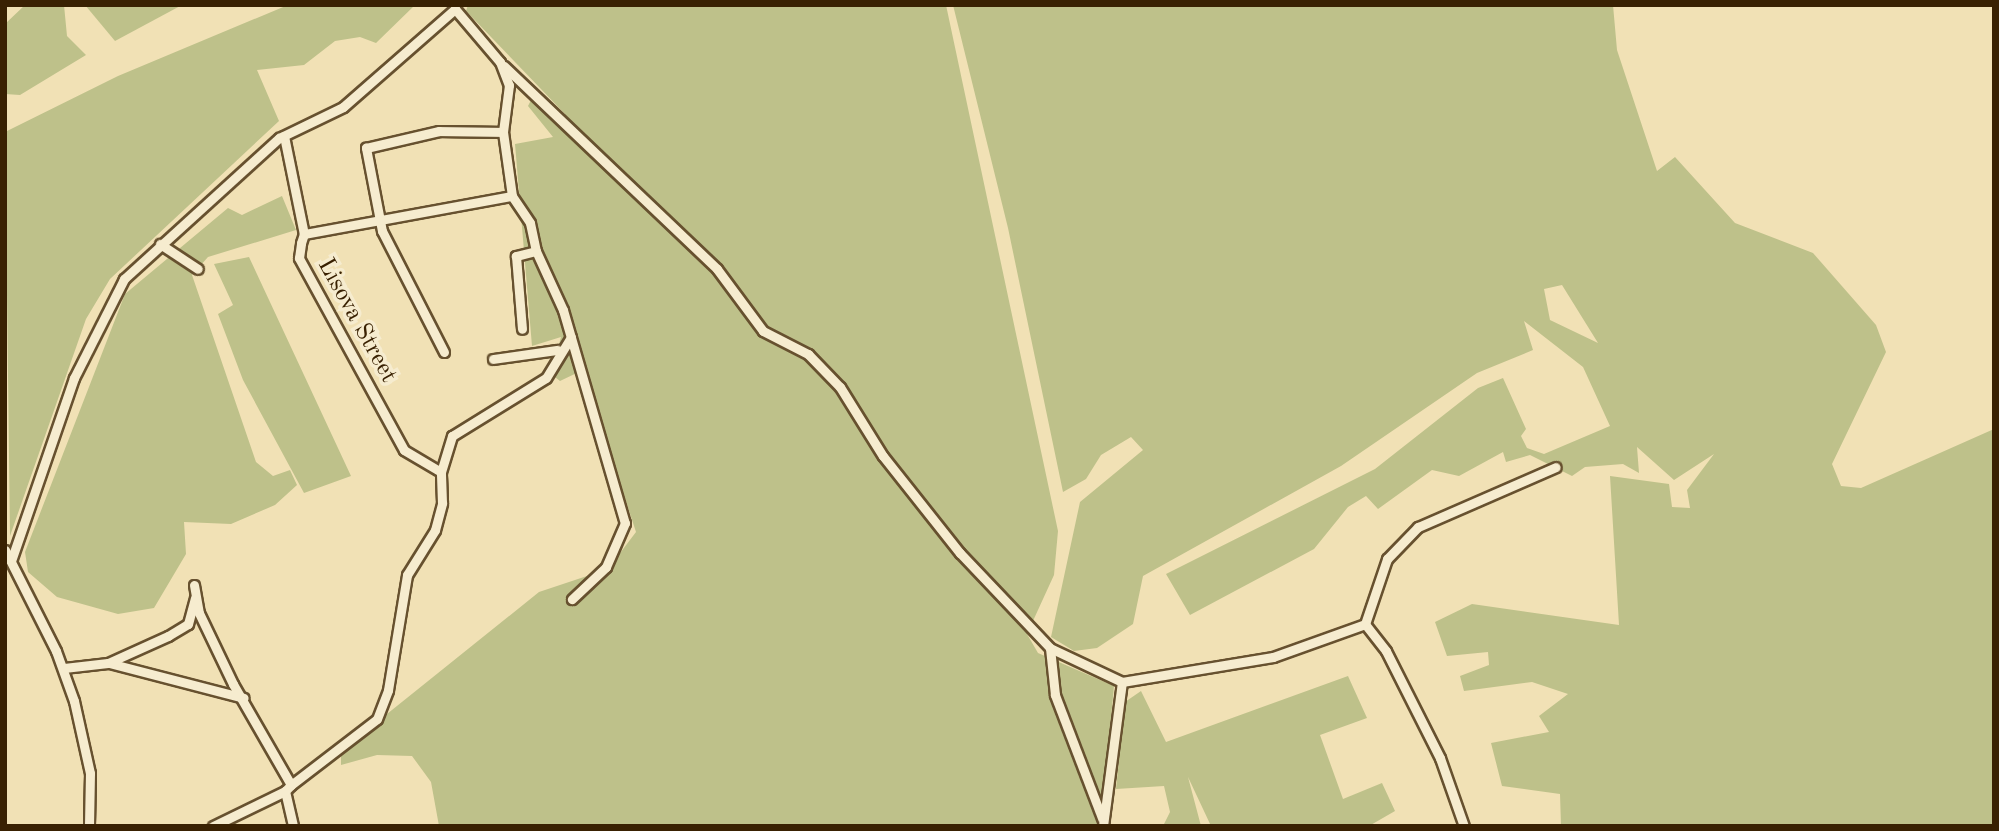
<!DOCTYPE html>
<style>
body{margin:0}
#map{position:relative;width:1999px;height:831px;overflow:hidden;background:#f1e1b5;font-family:"Old Standard TT",serif}
div>[style]{position:absolute}
.green>*{inset:0;background:#bec18a}
.roads{filter:drop-shadow(2px 0 #67512f) drop-shadow(-2px 0 #67512f) drop-shadow(0 2px #67512f) drop-shadow(0 -2px #67512f)}
.minor>*{height:9px;margin:-4.5px;padding:0 4.5px;transform-origin:4.5px;border-radius:4.5px;background:#f6eccf}
span{translate:-50% -50%;white-space:nowrap;text-align:center;line-height:1.15;-webkit-text-stroke:7px #f6eccf;paint-order:stroke}
.street-label{font-size:24px;color:#392102}
.frame{position:absolute;inset:0;border:7px solid #392102;pointer-events:none}
</style>
<div id="map">
<div class="green">
<i style="clip-path:polygon(25px 5px,64px 5px,67px 36px,86px 55px,20px 95px,5px 94px,5px 24px)"></i>
<i style="clip-path:polygon(85px 5px,182px 5px,115px 41px)"></i>
<i style="clip-path:polygon(288px 5px,415px 5px,376px 43px,360px 37px,335px 41px,304px 65px,257px 70px,279px 121px,110px 279px,86px 319px,10px 536px,5px 132px,118px 76px)"></i>
<i style="clip-path:polygon(468px 5px,946px 5px,1058px 531px,1054px 575px,1027px 634px,1038px 653px,1114px 686px,1101px 826px,439px 826px,431px 782px,412px 756px,377px 755px,341px 765px,341px 755px,382px 718px,539px 592px,608px 569px,636px 532px,583px 370px,560px 381px,551px 374px,561px 337px,532px 346px,515px 144px,553px 137px,528px 106px,531px 100px,555px 122px,565px 114px,466px 11px)"></i>
<i style="clip-path:polygon(evenodd,953px 5px,1613px 5px,1617px 50px,1657px 171px,1675px 157px,1735px 223px,1813px 253px,1876px 325px,1886px 352px,1832px 464px,1841px 486px,1861px 488px,1994px 429px,1994px 826px,1561px 826px,1560px 794px,1502px 786px,1491px 743px,1549px 732px,1539px 716px,1568px 694px,1532px 682px,1464px 691px,1460px 676px,1489px 665px,1488px 652px,1447px 656px,1435px 622px,1472px 604px,1619px 625px,1610px 476px,1669px 484px,1672px 507px,1690px 508px,1687px 490px,1714px 454px,1674px 480px,1637px 447px,1639px 473px,1623px 464px,1585px 467px,1572px 476px,1530px 455px,1506px 462px,1503px 452px,1459px 476px,1432px 470px,1378px 509px,1366px 496px,1348px 507px,1314px 549px,1190px 615px,1166px 574px,1375px 469px,1478px 388px,1503px 378px,1526px 429px,1521px 436px,1527px 448px,1544px 454px,1610px 426px,1583px 367px,1524px 321px,1533px 350px,1477px 373px,1341px 466px,1143px 576px,1133px 624px,1097px 648px,1074px 651px,1051px 637px,1080px 502px,1143px 450px,1131px 437px,1101px 455px,1086px 479px,1063px 492px,1008px 228px,953px 5px,1562px 285px,1598px 343px,1550px 320px,1544px 289px,1562px 285px)"></i>
<i style="clip-path:polygon(282px 196px,296px 230px,208px 257px,192px 275px,256px 462px,273px 476px,290px 470px,297px 485px,275px 505px,231px 524px,184px 522px,186px 554px,154px 608px,118px 614px,57px 597px,28px 572px,25px 552px,125px 294px,228px 208px,242px 215px)"></i>
<i style="clip-path:polygon(249px 257px,351px 476px,304px 493px,243px 380px,218px 314px,233px 305px,214px 264px)"></i>
<i style="clip-path:polygon(1348px 676px,1367px 718px,1320px 735px,1343px 799px,1382px 783px,1395px 811px,1369px 826px,1211px 826px,1188px 777px,1201px 826px,1163px 826px,1170px 812px,1164px 786px,1116px 789px,1125px 702px,1141px 691px,1166px 742px)"></i>
</div>
<div class="roads">
<div class="minor">
<i style="left:504px;top:66px;width:294px;rotate:43.6deg"></i>
<i style="left:717px;top:269px;width:77px;rotate:53.4deg"></i>
<i style="left:763px;top:331px;width:51px;rotate:27.1deg"></i>
<i style="left:808px;top:354px;width:46px;rotate:45.9deg"></i>
<i style="left:840px;top:387px;width:81px;rotate:58.1deg"></i>
<i style="left:883px;top:456px;width:124px;rotate:51.6deg"></i>
<i style="left:960px;top:553px;width:131px;rotate:46.5deg"></i>
<i style="left:1050px;top:648px;width:80px;rotate:25.3deg"></i>
<i style="left:284px;top:136px;width:100px;rotate:78.5deg"></i>
<i style="left:160px;top:244px;width:45px;rotate:33.3deg"></i>
<i style="left:536px;top:251px;width:65px;rotate:65.4deg"></i>
<i style="left:563px;top:310px;width:222px;rotate:73.8deg"></i>
<i style="left:625px;top:523px;width:48px;rotate:113.4deg"></i>
<i style="left:606px;top:567px;width:47px;rotate:136.7deg"></i>
<i style="left:444px;top:352px;width:136px;rotate:-117.1deg"></i>
<i style="left:382px;top:231px;width:85px;rotate:-100.9deg"></i>
<i style="left:366px;top:148px;width:75px;rotate:-13.1deg"></i>
<i style="left:439px;top:131px;width:64px;rotate:0.9deg"></i>
<i style="left:493px;top:359px;width:65px;rotate:-8deg"></i>
<i style="left:441px;top:472px;width:43px;rotate:-149.3deg"></i>
<i style="left:404px;top:450px;width:219px;rotate:-118.7deg"></i>
<i style="left:299px;top:258px;width:15px;rotate:-82deg"></i>
<i style="left:301px;top:243px;width:9px;rotate:-72deg"></i>
<i style="left:304px;top:234px;width:211px;rotate:-10.4deg"></i>
<i style="left:5px;top:550px;width:113px;rotate:63.2deg"></i>
<i style="left:56px;top:651px;width:53px;rotate:70.2deg"></i>
<i style="left:74px;top:701px;width:74px;rotate:77.5deg"></i>
<i style="left:90px;top:773px;width:53px;rotate:91.1deg"></i>
<i style="left:11px;top:561px;width:194px;rotate:-71deg"></i>
<i style="left:74px;top:378px;width:111px;rotate:-63.2deg"></i>
<i style="left:124px;top:279px;width:210px;rotate:-42.3deg"></i>
<i style="left:279px;top:138px;width:71px;rotate:-25.8deg"></i>
<i style="left:343px;top:107px;width:149px;rotate:-41.2deg"></i>
<i style="left:455px;top:9px;width:70px;rotate:49.7deg"></i>
<i style="left:500px;top:62px;width:25px;rotate:69deg"></i>
<i style="left:509px;top:85px;width:47px;rotate:97.3deg"></i>
<i style="left:503px;top:132px;width:65px;rotate:82deg"></i>
<i style="left:512px;top:196px;width:32px;rotate:56deg"></i>
<i style="left:530px;top:223px;width:29px;rotate:78deg"></i>
<i style="left:536px;top:251px;width:21px;rotate:166deg"></i>
<i style="left:516px;top:256px;width:73px;rotate:85.3deg"></i>
<i style="left:194px;top:585px;width:28px;rotate:80deg"></i>
<i style="left:199px;top:613px;width:79px;rotate:64.4deg"></i>
<i style="left:233px;top:684px;width:116px;rotate:60.1deg"></i>
<i style="left:291px;top:785px;width:8px;rotate:135deg"></i>
<i style="left:285px;top:791px;width:36px;rotate:77deg"></i>
<i style="left:1365px;top:624px;width:69px;rotate:-71.3deg"></i>
<i style="left:1387px;top:559px;width:45px;rotate:-45.9deg"></i>
<i style="left:1418px;top:527px;width:150px;rotate:-23.5deg"></i>
<i style="left:1050px;top:648px;width:47px;rotate:83.9deg"></i>
<i style="left:1055px;top:695px;width:132px;rotate:69.1deg"></i>
<i style="left:109px;top:663px;width:139px;rotate:14.5deg"></i>
<i style="left:64px;top:668px;width:44px;rotate:-6.5deg"></i>
<i style="left:108px;top:663px;width:66px;rotate:-24.2deg"></i>
<i style="left:168px;top:636px;width:23px;rotate:-31deg"></i>
<i style="left:188px;top:624px;width:27px;rotate:-75deg"></i>
<i style="left:1122px;top:682px;width:153px;rotate:-9.4deg"></i>
<i style="left:1273px;top:657px;width:98px;rotate:-19.7deg"></i>
<i style="left:1365px;top:624px;width:34px;rotate:52deg"></i>
<i style="left:1386px;top:651px;width:120px;rotate:63.2deg"></i>
<i style="left:1440px;top:758px;width:72px;rotate:70.6deg"></i>
<i style="left:291px;top:785px;width:108px;rotate:-37.5deg"></i>
<i style="left:377px;top:719px;width:31px;rotate:-69deg"></i>
<i style="left:388px;top:690px;width:117px;rotate:-80.6deg"></i>
<i style="left:407px;top:575px;width:53px;rotate:-58.1deg"></i>
<i style="left:435px;top:530px;width:28px;rotate:-75deg"></i>
<i style="left:442px;top:503px;width:31px;rotate:-92deg"></i>
<i style="left:441px;top:472px;width:38px;rotate:-73deg"></i>
<i style="left:452px;top:436px;width:110px;rotate:-31.7deg"></i>
<i style="left:546px;top:378px;width:48px;rotate:-58.6deg"></i>
<i style="left:213px;top:826px;width:80px;rotate:-25.9deg"></i>
<i style="left:1103px;top:826px;width:145px;rotate:-82.5deg"></i>
</div>
</div>
<div class="street-label">
<span style="left:356px;top:321px;rotate:61deg">Lisova Street</span>
</div>
<div class="frame"></div>
</div>
